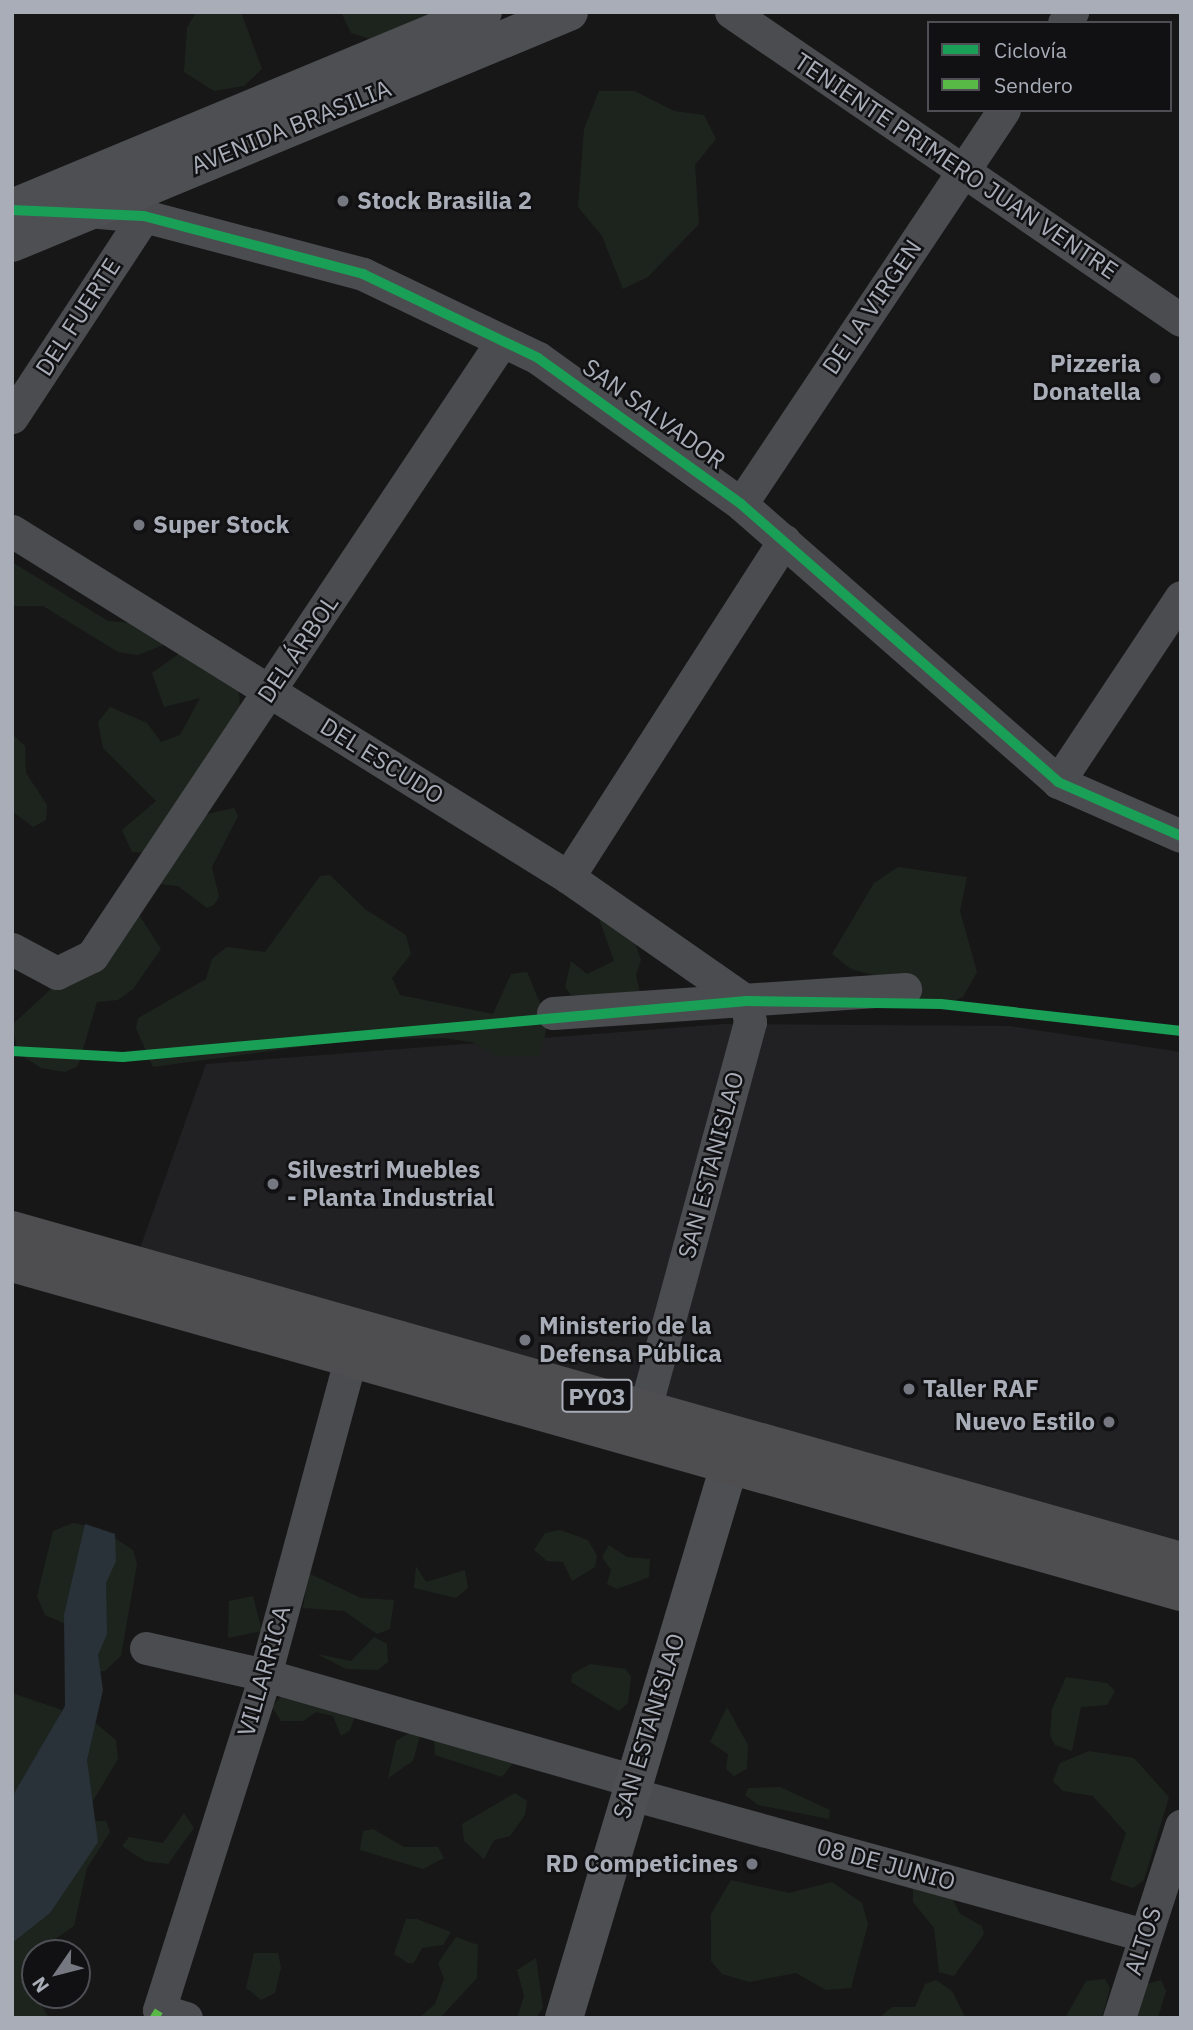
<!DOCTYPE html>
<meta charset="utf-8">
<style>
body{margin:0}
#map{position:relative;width:1193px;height:2030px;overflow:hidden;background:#171717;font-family:"IBM Plex Sans",sans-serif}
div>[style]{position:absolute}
.built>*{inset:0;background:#212123}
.green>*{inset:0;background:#1d241e}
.water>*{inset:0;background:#2a3239}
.minor>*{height:33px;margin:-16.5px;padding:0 16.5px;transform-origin:16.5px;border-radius:16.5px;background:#4b4c50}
.major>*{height:38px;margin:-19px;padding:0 19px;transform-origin:19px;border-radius:19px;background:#4d4f52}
.highway>*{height:38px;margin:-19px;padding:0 19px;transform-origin:19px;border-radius:19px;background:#4e4e51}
.quiet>*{height:9px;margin-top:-4.5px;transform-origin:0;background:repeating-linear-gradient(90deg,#58b947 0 18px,transparent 0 27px)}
.cycleway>*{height:10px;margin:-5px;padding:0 5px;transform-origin:5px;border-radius:5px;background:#1a9f57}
.dots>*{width:19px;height:19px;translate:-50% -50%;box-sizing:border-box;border:4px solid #111113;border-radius:50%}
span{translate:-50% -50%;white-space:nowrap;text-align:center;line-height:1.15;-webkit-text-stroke:5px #111113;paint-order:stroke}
.shield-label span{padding:2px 5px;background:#111113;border:2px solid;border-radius:5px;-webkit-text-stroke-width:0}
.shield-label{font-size:23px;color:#a8adb8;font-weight:700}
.street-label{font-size:24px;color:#a8adb8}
.poi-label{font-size:24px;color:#a8adb8;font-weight:700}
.left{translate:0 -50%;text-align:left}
.right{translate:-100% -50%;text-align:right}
.frame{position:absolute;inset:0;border:14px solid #a8adb8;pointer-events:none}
.legend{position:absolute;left:927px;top:21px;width:245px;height:91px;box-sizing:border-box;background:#111113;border:2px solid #4d4f55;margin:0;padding:9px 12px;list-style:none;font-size:21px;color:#a8adb8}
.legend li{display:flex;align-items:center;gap:14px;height:35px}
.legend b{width:35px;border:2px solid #4d4f55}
.north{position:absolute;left:21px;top:1939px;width:70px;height:70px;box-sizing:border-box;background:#111113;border:2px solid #4d4f55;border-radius:50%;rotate:235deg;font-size:19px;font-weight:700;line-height:28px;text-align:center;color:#a8adb8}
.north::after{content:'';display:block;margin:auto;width:24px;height:32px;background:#757880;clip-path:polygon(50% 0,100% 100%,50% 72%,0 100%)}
</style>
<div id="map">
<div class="built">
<i style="clip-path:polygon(724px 1024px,1010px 1026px,1181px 1052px,1181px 1543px,139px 1251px,206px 1064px)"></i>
</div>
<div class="green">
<i style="clip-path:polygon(196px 12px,241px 12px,262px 69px,244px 86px,214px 91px,184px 72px,187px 28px)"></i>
<i style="clip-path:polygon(341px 12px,443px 12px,379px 42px,351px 33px)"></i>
<i style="clip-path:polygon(599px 91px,635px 91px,674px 111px,704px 115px,716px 139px,695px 165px,699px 224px,648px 277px,623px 289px,602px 236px,578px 207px,584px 129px)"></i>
<i style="clip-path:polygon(12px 562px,108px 621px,143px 624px,166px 644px,138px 655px,118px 652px,43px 606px,12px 606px)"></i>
<i style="clip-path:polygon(180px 653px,239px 691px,240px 706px,153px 853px,132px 852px,122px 830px,156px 801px,103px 748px,98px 722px,110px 707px,147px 723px,161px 742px,180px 735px,200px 698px,164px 707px,152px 673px)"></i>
<i style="clip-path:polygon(12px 734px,25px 746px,26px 773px,47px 805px,46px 820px,33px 827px,12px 811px)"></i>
<i style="clip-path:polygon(234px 808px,238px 816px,212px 867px,219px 897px,214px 905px,207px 908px,178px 886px,158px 884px,203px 815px)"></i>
<i style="clip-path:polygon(898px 867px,967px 877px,960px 911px,977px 972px,963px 997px,938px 1007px,890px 1005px,874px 975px,851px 969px,832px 954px,874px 883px)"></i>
<i style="clip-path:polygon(330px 875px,365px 909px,406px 935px,411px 954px,392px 978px,400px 995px,493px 1014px,511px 974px,527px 972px,548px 1022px,540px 1056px,497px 1056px,472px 1042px,443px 1038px,350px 1040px,153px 1067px,136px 1028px,138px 1018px,206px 979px,212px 959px,227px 947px,265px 952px,320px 876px)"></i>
<i style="clip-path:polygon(108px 906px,136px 910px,161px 949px,133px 989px,118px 1000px,97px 1002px,78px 1066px,65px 1072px,41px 1068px,18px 1053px,12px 1025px,52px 988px)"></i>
<i style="clip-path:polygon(597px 913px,634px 940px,641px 960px,636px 975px,641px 997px,571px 995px,565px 987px,571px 961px,587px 974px,614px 961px)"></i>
<i style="clip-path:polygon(73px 1523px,99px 1528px,133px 1550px,137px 1564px,121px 1656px,105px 1671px,86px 1673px,73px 1627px,45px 1615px,37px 1596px,53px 1531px)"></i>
<i style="clip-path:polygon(560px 1530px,588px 1540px,597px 1556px,595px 1567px,572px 1581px,563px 1562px,547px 1561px,534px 1550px,545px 1533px)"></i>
<i style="clip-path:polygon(609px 1545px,627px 1557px,650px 1559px,649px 1577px,617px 1589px,607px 1584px,611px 1570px,602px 1557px)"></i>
<i style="clip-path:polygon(416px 1566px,426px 1582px,465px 1570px,468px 1588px,456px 1598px,414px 1588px)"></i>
<i style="clip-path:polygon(308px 1573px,361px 1598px,394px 1600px,390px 1629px,377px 1634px,344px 1611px,303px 1608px)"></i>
<i style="clip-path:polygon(253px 1596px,262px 1631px,228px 1638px,229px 1601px)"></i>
<i style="clip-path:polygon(374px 1637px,387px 1644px,388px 1662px,378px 1670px,346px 1669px,317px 1654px,351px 1661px)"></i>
<i style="clip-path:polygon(590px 1664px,626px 1669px,631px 1677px,628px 1703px,619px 1711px,571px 1682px,572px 1674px)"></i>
<i style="clip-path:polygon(1066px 1677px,1107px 1683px,1115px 1691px,1107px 1705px,1081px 1707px,1072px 1751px,1055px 1745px,1050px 1735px,1052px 1709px)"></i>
<i style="clip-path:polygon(285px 1692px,355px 1716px,350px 1730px,341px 1736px,333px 1716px,316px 1712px,303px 1721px,281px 1721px,272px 1707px)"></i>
<i style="clip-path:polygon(12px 1693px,62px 1710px,12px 1814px)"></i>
<i style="clip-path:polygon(98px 1701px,93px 1721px,116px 1740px,118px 1759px,84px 1816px,51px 1790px)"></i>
<i style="clip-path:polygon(727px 1707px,748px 1745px,747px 1769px,734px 1776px,726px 1769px,728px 1754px,710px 1742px)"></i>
<i style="clip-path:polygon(412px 1731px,420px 1736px,413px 1761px,388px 1778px,396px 1741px)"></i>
<i style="clip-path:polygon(434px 1739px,514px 1762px,502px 1777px,435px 1755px)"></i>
<i style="clip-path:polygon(1089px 1751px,1134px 1758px,1169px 1797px,1144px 1880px,1133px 1888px,1110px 1880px,1126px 1833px,1093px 1796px,1063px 1791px,1053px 1781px,1060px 1763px)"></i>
<i style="clip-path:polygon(780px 1787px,830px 1810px,829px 1819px,758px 1805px,745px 1795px,748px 1788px)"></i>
<i style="clip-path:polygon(515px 1793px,527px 1801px,525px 1815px,510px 1836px,494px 1840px,484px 1859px,464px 1841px,462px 1824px)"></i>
<i style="clip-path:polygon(184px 1813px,194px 1828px,168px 1864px,145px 1861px,122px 1846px,129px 1837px,163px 1843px)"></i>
<i style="clip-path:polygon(96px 1821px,106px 1821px,110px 1832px,87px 1868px,74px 1926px,35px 1953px,35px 1995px,49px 2018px,12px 2018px,12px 1863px)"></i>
<i style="clip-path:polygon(373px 1829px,404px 1847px,438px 1847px,444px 1858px,423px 1869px,360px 1850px,363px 1831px)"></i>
<i style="clip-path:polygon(731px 1880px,789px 1893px,832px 1882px,862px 1903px,868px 1924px,851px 1988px,826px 1990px,796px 1973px,749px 1982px,722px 1974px,711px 1961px,711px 1914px)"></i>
<i style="clip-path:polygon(913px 1884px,948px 1890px,960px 1914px,982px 1926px,984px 1934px,954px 1976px,939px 1972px,934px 1928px,913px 1902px)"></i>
<i style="clip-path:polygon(406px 1919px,417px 1919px,451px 1932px,443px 1945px,422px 1948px,414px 1963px,408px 1963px,394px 1954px)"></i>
<i style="clip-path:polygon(456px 1937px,478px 1945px,477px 1978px,440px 2018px,419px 2018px,435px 2004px,444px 1979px,438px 1963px)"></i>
<i style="clip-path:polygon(254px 1953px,278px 1953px,281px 1968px,275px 1993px,261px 2000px,246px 1988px)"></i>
<i style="clip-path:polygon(536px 1958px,543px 2008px,536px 2018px,517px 2018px,524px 1996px,517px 1970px)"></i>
<i style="clip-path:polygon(1105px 1979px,1110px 1988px,1102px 2018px,1065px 2018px,1086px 1981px)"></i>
<i style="clip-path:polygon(936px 1980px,952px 1991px,965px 2017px,879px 2018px,892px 2007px,915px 2007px,925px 1984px)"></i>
<i style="clip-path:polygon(1161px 1980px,1166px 1991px,1158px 2018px,1125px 2018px,1143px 1985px)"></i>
</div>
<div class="water">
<i style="clip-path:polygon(85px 1524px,115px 1534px,116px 1561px,106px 1583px,107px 1634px,98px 1655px,103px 1690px,87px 1760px,98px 1842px,50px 1913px,12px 1943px,12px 1797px,65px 1706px,64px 1615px)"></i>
</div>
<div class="minor">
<i style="left:731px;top:12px;width:545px;rotate:34.39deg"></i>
<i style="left:1064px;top:23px;width:14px;rotate:-54deg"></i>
<i style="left:88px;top:211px;width:56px;rotate:5.1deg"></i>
<i style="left:144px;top:216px;width:227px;rotate:14.8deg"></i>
<i style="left:363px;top:274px;width:194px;rotate:25.6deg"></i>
<i style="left:538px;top:358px;width:250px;rotate:35.7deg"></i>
<i style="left:741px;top:504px;width:422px;rotate:41.2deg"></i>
<i style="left:1058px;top:782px;width:134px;rotate:23.7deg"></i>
<i style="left:12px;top:417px;width:240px;rotate:-56.7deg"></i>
<i style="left:741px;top:504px;width:474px;rotate:-56.3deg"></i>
<i style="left:12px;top:531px;width:655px;rotate:31.89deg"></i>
<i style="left:568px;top:877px;width:217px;rotate:34.9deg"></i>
<i style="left:746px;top:1001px;width:21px;rotate:79deg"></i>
<i style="left:750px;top:1022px;width:401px;rotate:105.2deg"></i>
<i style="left:1058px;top:782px;width:222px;rotate:-56.4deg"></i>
<i style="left:568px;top:877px;width:400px;rotate:-57.3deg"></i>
<i style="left:12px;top:949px;width:51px;rotate:28.1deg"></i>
<i style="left:57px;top:973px;width:39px;rotate:-26deg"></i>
<i style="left:92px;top:956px;width:739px;rotate:-56.31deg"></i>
<i style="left:553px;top:1013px;width:353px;rotate:-3.9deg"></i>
<i style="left:146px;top:1648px;width:122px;rotate:12.8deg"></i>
<i style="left:265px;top:1675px;width:382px;rotate:16deg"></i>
<i style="left:628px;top:1793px;width:535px;rotate:15.39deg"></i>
<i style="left:186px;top:2018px;width:28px;rotate:-163deg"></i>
<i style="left:159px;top:2010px;width:351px;rotate:-72.4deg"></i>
<i style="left:265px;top:1675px;width:353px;rotate:-74.9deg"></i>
<i style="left:1119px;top:2018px;width:202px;rotate:-72.1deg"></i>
</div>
<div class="major">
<i style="left:12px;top:208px;width:510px;rotate:-22.59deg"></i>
<i style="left:12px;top:243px;width:603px;rotate:-22.52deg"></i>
<i style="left:564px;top:2018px;width:607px;rotate:-73.35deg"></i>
</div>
<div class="highway">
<i style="left:12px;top:1230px;width:1215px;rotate:15.81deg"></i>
<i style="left:12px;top:1263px;width:1214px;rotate:15.72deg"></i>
</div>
<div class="quiet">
<i style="left:154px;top:2018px;width:9px;rotate:-58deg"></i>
</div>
<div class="cycleway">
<i style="left:12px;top:210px;width:132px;rotate:2.6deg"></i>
<i style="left:144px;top:216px;width:227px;rotate:14.8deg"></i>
<i style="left:363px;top:274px;width:194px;rotate:25.6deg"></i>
<i style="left:538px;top:358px;width:250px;rotate:35.7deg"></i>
<i style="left:741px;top:504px;width:422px;rotate:41.2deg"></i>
<i style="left:1058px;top:782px;width:134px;rotate:23.7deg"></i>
<i style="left:12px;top:1051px;width:111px;rotate:3.1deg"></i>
<i style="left:123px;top:1057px;width:626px;rotate:-5.14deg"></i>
<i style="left:746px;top:1001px;width:195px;rotate:0.9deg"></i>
<i style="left:941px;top:1004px;width:242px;rotate:6.4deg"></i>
</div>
<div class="dots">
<i style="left:343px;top:201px;background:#757880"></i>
<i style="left:1155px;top:378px;background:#757880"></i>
<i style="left:139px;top:525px;background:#757880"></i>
<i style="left:273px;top:1184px;background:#757880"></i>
<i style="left:525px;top:1340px;background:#757880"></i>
<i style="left:909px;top:1389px;background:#757880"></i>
<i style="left:1109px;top:1422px;background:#757880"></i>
<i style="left:752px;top:1864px;background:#757880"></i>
</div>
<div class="shield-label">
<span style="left:597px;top:1396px">PY03</span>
</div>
<div class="street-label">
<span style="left:291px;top:127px;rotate:-22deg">AVENIDA BRASILIA</span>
<span style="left:956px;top:166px;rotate:34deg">TENIENTE PRIMERO JUAN VENTRE</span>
<span style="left:872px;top:307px;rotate:-56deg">DE LA VIRGEN</span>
<span style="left:78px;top:317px;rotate:-57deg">DEL FUERTE</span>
<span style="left:654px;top:414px;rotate:36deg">SAN SALVADOR</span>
<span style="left:298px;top:649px;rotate:-56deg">DEL ÁRBOL</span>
<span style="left:382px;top:761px;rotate:32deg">DEL ESCUDO</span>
<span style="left:711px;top:1165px;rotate:-75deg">SAN ESTANISLAO</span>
<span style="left:264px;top:1671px;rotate:-74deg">VILLARRICA</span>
<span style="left:649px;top:1726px;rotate:-73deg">SAN ESTANISLAO</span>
<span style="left:886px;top:1864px;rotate:15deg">08 DE JUNIO</span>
<span style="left:1143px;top:1941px;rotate:-72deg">ALTOS</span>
</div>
<div class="poi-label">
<span class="left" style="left:357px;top:201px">Stock Brasilia 2</span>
<span class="right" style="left:1141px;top:378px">Pizzeria<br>Donatella</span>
<span class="left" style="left:153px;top:525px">Super Stock</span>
<span class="left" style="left:287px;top:1184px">Silvestri Muebles<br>- Planta Industrial</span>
<span class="left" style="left:539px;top:1340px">Ministerio de la<br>Defensa Pública</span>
<span class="left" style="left:923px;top:1389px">Taller RAF</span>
<span class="right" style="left:1095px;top:1422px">Nuevo Estilo</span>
<span class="right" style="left:738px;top:1864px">RD Competicines</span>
</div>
<div class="frame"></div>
<ul class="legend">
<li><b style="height:9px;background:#1a9f57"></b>Ciclovía</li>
<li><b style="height:9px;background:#58b947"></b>Sendero</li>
</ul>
<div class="north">N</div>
</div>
